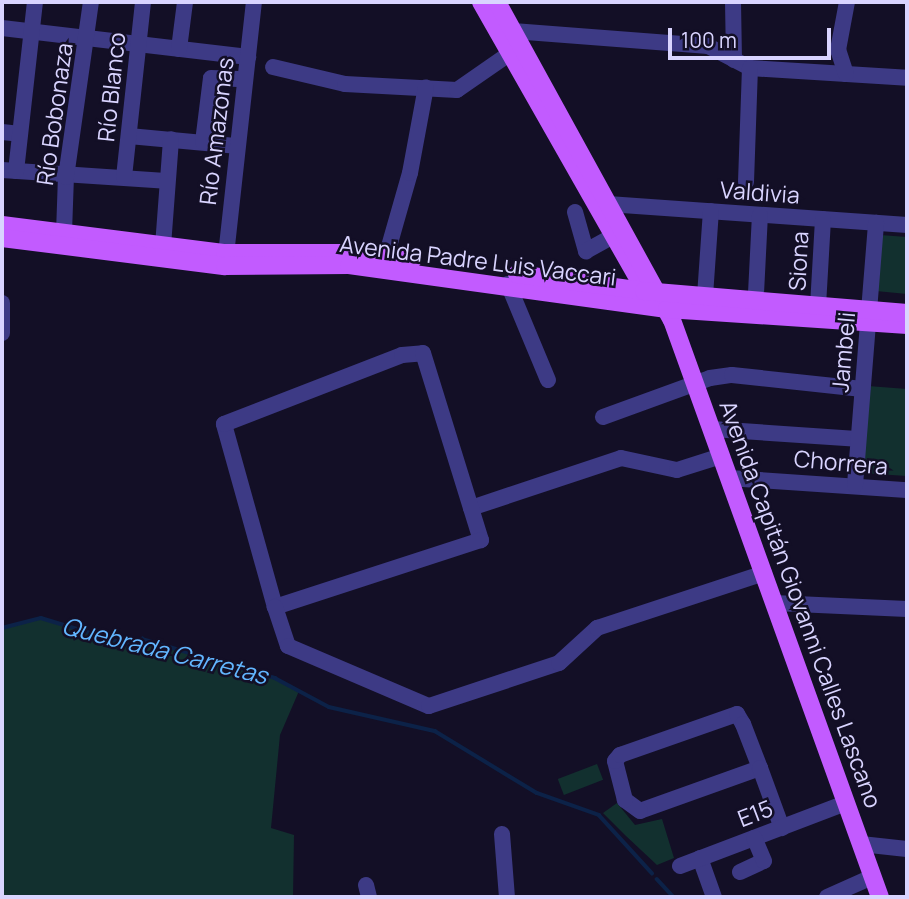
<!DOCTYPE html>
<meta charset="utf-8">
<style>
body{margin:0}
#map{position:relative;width:909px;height:899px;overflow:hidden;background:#130f26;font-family:Manrope,sans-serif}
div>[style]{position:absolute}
.green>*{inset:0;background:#12302f;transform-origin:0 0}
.stream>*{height:3.5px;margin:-1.75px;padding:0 1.75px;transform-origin:1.75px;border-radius:1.75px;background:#0c2248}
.minor>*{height:16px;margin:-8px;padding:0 8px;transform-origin:8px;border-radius:8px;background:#3d3a85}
.major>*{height:18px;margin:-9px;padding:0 9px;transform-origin:9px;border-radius:9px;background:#c25bff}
span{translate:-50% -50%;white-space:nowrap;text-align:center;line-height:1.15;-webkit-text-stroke:5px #130f26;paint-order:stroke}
.street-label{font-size:23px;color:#d9d4ff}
.water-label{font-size:24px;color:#62b6ff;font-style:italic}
.frame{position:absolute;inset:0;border:4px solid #d9d4ff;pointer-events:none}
.scale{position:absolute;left:668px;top:28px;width:163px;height:32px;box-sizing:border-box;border:4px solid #d9d4ff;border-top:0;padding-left:9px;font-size:21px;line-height:24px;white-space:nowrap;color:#d9d4ff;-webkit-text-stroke:5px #130f26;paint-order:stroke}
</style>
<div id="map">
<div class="green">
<i style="clip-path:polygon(880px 235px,907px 237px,907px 294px,876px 291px)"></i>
<i style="clip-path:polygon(868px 386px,907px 389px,907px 476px,861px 473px)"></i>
<i style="clip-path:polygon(41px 618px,133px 646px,156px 643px,275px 678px,299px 691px,280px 735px,271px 828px,294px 835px,293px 897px,2px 897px,2px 628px)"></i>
<i style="left:597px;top:764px;width:17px;height:42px;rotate:69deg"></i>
<i style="clip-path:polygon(617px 803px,635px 825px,662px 819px,674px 858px,657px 865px,626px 836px,603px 813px)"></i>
</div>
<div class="stream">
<i style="left:2px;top:628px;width:40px;rotate:-14.4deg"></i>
<i style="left:41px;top:618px;width:97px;rotate:16.8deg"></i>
<i style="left:134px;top:646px;width:11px;rotate:-41deg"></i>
<i style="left:142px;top:639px;width:139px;rotate:16.3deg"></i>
<i style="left:275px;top:678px;width:61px;rotate:28.2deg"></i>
<i style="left:329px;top:707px;width:109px;rotate:12.8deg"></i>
<i style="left:435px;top:731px;width:119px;rotate:31.3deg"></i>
<i style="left:537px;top:793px;width:66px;rotate:19.5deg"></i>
<i style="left:599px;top:815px;width:79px;rotate:47.6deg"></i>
<i style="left:657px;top:879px;width:25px;rotate:47deg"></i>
</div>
<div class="minor">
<i style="left:733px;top:2px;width:58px;rotate:89deg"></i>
<i style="left:2px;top:28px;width:248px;rotate:6.7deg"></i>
<i style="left:513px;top:31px;width:196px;rotate:4.4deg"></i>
<i style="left:708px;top:46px;width:47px;rotate:27.6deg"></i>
<i style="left:750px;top:68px;width:157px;rotate:3.6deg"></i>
<i style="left:179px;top:49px;width:47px;rotate:-82.7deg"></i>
<i style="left:273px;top:67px;width:74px;rotate:13.3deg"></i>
<i style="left:345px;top:84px;width:112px;rotate:3.1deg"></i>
<i style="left:457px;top:90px;width:63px;rotate:-34.7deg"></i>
<i style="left:846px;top:74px;width:25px;rotate:-108deg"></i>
<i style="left:838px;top:50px;width:49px;rotate:-79.4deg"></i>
<i style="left:2px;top:132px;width:18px;rotate:6deg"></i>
<i style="left:129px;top:136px;width:107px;rotate:5.3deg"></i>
<i style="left:203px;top:142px;width:64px;rotate:-82.9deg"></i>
<i style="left:211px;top:78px;width:34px;rotate:2deg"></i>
<i style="left:2px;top:170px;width:164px;rotate:3.8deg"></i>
<i style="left:16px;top:171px;width:170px;rotate:-83.6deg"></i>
<i style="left:124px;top:177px;width:176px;rotate:-83.8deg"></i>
<i style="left:746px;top:182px;width:114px;rotate:-88deg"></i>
<i style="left:608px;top:204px;width:300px;rotate:4deg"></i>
<i style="left:575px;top:212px;width:41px;rotate:74.2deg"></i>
<i style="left:586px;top:251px;width:29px;rotate:-29deg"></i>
<i style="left:64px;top:233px;width:56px;rotate:-88deg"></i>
<i style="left:66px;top:177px;width:177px;rotate:-81.9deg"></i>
<i style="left:163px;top:246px;width:107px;rotate:-85.7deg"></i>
<i style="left:386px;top:257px;width:87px;rotate:-74.1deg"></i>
<i style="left:410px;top:173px;width:87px;rotate:-79.5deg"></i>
<i style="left:225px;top:264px;width:264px;rotate:-83.7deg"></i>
<i style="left:508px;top:284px;width:104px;rotate:67.4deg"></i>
<i style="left:705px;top:296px;width:85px;rotate:-86deg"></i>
<i style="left:2px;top:303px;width:30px;rotate:90deg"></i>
<i style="left:818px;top:306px;width:87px;rotate:-86.7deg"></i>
<i style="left:755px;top:313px;width:98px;rotate:-87.1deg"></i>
<i style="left:603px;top:417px;width:114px;rotate:-20deg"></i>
<i style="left:710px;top:378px;width:22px;rotate:-8deg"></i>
<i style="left:732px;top:375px;width:131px;rotate:6.1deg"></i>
<i style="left:712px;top:429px;width:145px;rotate:3.9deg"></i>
<i style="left:729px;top:478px;width:178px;rotate:3.9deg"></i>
<i style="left:855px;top:485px;width:263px;rotate:-85.4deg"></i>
<i style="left:471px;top:508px;width:158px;rotate:-18.4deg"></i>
<i style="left:621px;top:458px;width:57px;rotate:12.1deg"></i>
<i style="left:677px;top:470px;width:46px;rotate:-17.7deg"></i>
<i style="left:774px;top:603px;width:133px;rotate:2.6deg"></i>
<i style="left:275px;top:607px;width:190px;rotate:-105.6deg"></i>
<i style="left:224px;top:424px;width:191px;rotate:-21.2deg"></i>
<i style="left:402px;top:355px;width:21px;rotate:-5deg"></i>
<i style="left:423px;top:353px;width:196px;rotate:72.8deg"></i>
<i style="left:481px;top:540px;width:217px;rotate:162deg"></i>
<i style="left:275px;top:607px;width:41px;rotate:71.6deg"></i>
<i style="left:288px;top:646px;width:153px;rotate:23.1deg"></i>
<i style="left:429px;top:706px;width:137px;rotate:-18.3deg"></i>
<i style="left:559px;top:663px;width:52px;rotate:-42.6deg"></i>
<i style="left:597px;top:628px;width:176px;rotate:-18.2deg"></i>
<i style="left:760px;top:768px;width:127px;rotate:160.3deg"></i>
<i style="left:640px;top:811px;width:19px;rotate:-144deg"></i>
<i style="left:625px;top:800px;width:40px;rotate:-104.4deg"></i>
<i style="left:615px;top:761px;width:8px;rotate:-50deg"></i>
<i style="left:620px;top:755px;width:124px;rotate:-19.3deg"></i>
<i style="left:737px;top:714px;width:12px;rotate:59deg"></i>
<i style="left:743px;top:724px;width:47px;rotate:68.9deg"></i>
<i style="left:760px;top:768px;width:64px;rotate:69.9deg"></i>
<i style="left:502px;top:834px;width:63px;rotate:85.5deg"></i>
<i style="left:861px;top:844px;width:46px;rotate:6.2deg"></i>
<i style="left:700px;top:858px;width:41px;rotate:70.3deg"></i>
<i style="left:680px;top:866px;width:178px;rotate:-20.8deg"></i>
<i style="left:740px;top:872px;width:26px;rotate:-25deg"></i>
<i style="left:764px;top:861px;width:25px;rotate:-113deg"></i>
<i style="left:366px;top:885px;width:12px;rotate:76deg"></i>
<i style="left:827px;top:897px;width:49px;rotate:-24deg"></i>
</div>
<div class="major">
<i style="left:481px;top:2px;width:338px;rotate:60.4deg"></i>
<i style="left:497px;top:2px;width:363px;rotate:61.2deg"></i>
<i style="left:672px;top:320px;width:613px;rotate:70.18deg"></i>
<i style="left:2px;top:225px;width:225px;rotate:7.2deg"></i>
<i style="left:225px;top:253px;width:126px"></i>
<i style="left:351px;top:253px;width:62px;rotate:6.4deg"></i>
<i style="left:2px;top:238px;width:225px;rotate:7.2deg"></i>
<i style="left:225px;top:266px;width:124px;rotate:-0.5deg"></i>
<i style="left:349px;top:265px;width:321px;rotate:7.9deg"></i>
<i style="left:667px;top:309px;width:241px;rotate:3.8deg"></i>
<i style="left:517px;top:274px;width:128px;rotate:7.6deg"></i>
<i style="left:644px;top:291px;width:264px;rotate:4.8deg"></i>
</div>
<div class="street-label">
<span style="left:111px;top:87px;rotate:-84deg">Río Blanco</span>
<span style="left:54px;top:114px;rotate:-82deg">Río Bobonaza</span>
<span style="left:216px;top:131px;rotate:-83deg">Río Amazonas</span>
<span style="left:760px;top:192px;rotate:4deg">Valdivia</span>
<span style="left:478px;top:260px;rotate:7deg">Avenida Padre Luis Vaccari</span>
<span style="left:798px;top:261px;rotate:-87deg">Siona</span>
<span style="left:843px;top:352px;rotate:-85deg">Jambeli</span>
<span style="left:841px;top:462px;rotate:5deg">Chorrera</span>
<span style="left:801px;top:604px;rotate:70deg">Avenida Capitán Giovanni Calles Lascano</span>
<span style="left:755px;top:813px;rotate:-21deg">E15</span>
</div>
<div class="water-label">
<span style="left:165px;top:650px;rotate:14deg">Quebrada Carretas</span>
</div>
<div class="frame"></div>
<div class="scale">100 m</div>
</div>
